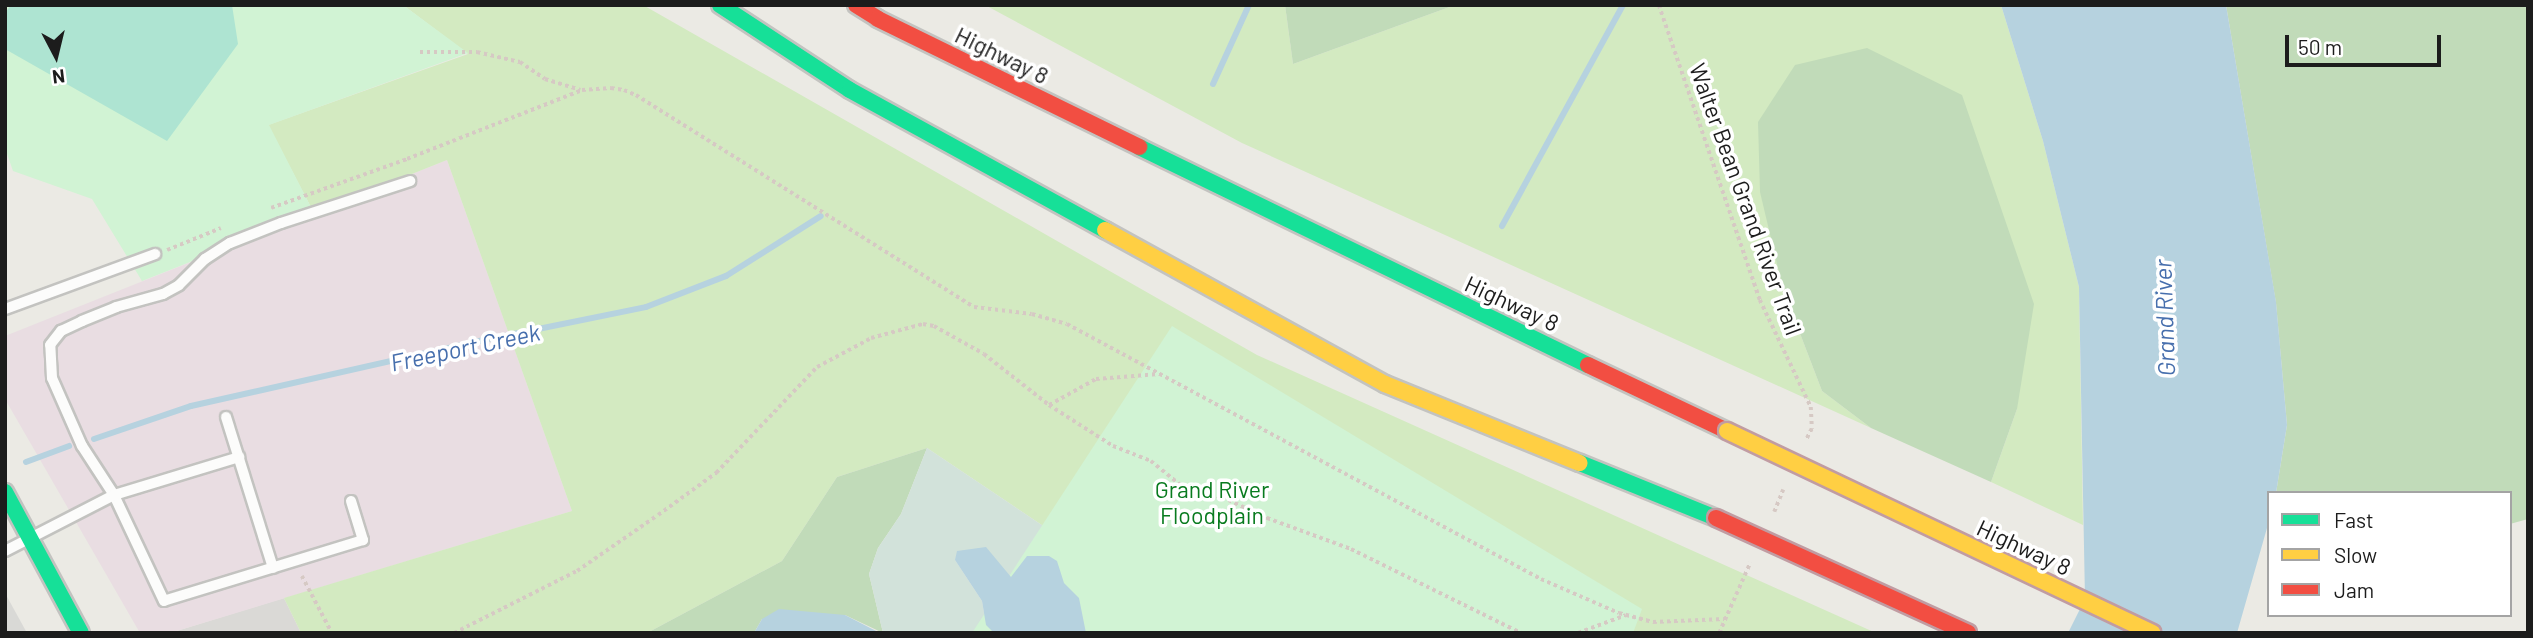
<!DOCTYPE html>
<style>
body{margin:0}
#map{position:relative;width:2533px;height:638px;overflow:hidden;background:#ebeae4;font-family:Barlow,sans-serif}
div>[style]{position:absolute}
.residential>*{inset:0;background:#dad9d6}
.industrial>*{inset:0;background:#e9dde2}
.grass>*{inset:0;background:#d3eac1}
.forest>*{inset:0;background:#c1dbb9}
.wetland>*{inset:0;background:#d2e2da}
.park>*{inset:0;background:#d1f3d4}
.pitch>*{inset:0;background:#aee4d2}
.parking>*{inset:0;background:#d9d9d6}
.water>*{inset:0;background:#b6d2df}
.stream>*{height:6px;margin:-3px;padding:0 3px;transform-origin:3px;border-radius:3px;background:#b6d2df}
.path>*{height:3.5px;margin-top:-1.75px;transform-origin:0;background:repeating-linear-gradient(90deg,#d6c9c4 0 3.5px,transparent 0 7px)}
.roads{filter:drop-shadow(2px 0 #c3c3c0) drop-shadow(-2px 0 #c3c3c0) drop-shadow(0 2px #c3c3c0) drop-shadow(0 -2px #c3c3c0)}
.lane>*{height:10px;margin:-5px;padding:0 5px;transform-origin:5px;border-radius:5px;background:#fcfcfb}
.fast>*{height:16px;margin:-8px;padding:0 8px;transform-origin:8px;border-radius:8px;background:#16e098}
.slow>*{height:16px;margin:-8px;padding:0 8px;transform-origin:8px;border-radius:8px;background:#ffcf43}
.jam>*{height:16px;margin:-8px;padding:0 8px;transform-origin:8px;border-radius:8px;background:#f24e42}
.bridges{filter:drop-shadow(2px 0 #c19ca2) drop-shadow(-2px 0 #c19ca2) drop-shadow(0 2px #c19ca2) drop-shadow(0 -2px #c19ca2)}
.slow-bridge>*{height:16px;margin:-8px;padding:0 8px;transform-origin:8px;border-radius:8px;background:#ffcf43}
.jam-bridge>*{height:16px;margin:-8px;padding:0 8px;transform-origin:8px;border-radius:8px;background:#f24e42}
span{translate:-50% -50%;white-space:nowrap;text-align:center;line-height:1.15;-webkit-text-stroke:7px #fff;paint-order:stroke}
.street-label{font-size:23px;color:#1c1c1c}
.park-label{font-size:23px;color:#097b1f}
.water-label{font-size:24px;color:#476fad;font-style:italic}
.frame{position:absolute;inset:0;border:7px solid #1c1c1c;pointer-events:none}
.legend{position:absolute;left:2267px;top:491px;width:245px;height:126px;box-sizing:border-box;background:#fff;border:2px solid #a4a4a4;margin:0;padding:9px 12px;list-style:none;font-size:21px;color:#1c1c1c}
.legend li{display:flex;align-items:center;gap:14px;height:35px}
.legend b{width:35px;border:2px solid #a4a4a4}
.north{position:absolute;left:21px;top:21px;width:70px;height:70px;-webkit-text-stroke:5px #fff;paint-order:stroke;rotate:173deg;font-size:19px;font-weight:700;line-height:28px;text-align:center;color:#1c1c1c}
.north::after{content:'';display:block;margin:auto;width:24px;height:32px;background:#1c1c1c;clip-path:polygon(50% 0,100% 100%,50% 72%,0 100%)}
.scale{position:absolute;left:2285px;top:35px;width:156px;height:32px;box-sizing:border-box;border:4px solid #1c1c1c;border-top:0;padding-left:9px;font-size:21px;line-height:24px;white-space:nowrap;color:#1c1c1c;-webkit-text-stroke:5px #fff;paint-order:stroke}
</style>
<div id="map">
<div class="residential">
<i style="clip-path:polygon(284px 598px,301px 633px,170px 633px)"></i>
</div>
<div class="industrial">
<i style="clip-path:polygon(447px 160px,572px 511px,170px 633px,140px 633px,5px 399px,5px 336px)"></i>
</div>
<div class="grass">
<i style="clip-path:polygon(403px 5px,643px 5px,1257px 355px,1876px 633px,1220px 633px,1079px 550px,927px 448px,837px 477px,782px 561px,647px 633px,301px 633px,284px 598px,572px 511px,447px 160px,314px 213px,268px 125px,468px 54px)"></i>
<i style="clip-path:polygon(985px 5px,1285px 5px,1293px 64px,1455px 5px,2001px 5px,2043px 141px,2079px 287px,2083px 525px,1991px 482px,2017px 409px,1783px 289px,1822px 391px,1871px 428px,1242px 143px)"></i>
</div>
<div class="forest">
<i style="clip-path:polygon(1285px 5px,1455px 5px,1293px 64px)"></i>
<i style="clip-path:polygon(2226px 5px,2528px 5px,2528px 519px,2510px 524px,2510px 493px,2276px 493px,2287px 425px,2276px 303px)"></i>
<i style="clip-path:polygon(1867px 48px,1962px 95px,2034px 304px,2017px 409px,1991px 482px,1871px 428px,1822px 391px,1783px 289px,1760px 192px,1758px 122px,1795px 65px)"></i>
<i style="clip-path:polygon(927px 448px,901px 514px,878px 548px,869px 574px,883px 633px,845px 615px,762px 619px,754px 633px,647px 633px,782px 561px,837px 477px)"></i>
</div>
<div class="wetland">
<i style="clip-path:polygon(927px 448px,1079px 550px,1011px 577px,955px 560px,982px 601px,986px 625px,994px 633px,883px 633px,869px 574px,878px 548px,901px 514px)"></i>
</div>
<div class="park">
<i style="clip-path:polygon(5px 5px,403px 5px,468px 53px,269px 125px,314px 213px,142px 281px,92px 199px,13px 171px,5px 148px)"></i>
<i style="clip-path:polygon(1172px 326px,1642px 609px,1633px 633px,972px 633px)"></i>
</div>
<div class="pitch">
<i style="clip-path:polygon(11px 5px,232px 5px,238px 44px,167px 141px,5px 49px,5px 13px)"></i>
</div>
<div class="parking">
<i style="clip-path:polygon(5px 593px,27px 633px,5px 633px)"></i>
</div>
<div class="water">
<i style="clip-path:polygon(2001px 5px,2226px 5px,2276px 302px,2287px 425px,2276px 493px,2269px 493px,2269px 521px,2237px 633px,2068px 633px,2085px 599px,2079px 287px,2043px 141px)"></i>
<i style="clip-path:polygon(986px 547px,1011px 577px,1027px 556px,1049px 556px,1057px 561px,1064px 583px,1079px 598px,1086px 633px,994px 633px,986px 625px,982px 601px,955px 560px,957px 551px)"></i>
<i style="clip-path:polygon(779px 609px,845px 615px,880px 633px,754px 633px,762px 619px)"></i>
</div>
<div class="stream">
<i style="left:1213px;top:84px;width:87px;rotate:-65.5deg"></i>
<i style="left:1502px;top:226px;width:252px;rotate:-61.3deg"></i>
<i style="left:94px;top:439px;width:102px;rotate:-18.8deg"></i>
<i style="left:191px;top:406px;width:295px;rotate:-12.7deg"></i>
<i style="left:479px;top:341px;width:170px;rotate:-11.5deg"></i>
<i style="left:646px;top:307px;width:86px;rotate:-21.2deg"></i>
<i style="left:726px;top:276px;width:112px;rotate:-32.3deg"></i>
<i style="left:26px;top:462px;width:46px;rotate:-20.4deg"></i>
</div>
<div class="path">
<i style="left:1659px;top:5px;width:312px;rotate:71.1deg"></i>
<i style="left:1760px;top:300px;width:119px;rotate:64.5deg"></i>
<i style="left:1811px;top:407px;width:22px;rotate:87deg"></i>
<i style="left:1812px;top:429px;width:11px;rotate:117deg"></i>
<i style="left:420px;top:52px;width:57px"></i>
<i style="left:477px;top:52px;width:44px;rotate:13.1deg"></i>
<i style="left:520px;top:62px;width:30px;rotate:34deg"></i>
<i style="left:545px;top:79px;width:37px;rotate:17deg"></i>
<i style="left:271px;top:208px;width:145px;rotate:-19.8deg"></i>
<i style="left:407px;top:159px;width:188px;rotate:-21.5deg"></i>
<i style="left:582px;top:90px;width:29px;rotate:-4deg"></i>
<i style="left:611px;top:88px;width:13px;rotate:9deg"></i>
<i style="left:624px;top:90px;width:13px;rotate:23deg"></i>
<i style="left:636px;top:95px;width:399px;rotate:32.1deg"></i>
<i style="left:974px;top:307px;width:58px;rotate:6.9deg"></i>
<i style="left:1032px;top:314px;width:36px;rotate:16deg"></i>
<i style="left:1067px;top:324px;width:538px;rotate:28.28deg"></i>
<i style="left:1541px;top:579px;width:85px;rotate:23.6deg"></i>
<i style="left:1619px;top:613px;width:35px;rotate:15deg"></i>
<i style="left:1653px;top:622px;width:71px;rotate:-2.4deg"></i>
<i style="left:167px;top:250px;width:58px;rotate:-22.2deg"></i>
<i style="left:1049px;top:405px;width:76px;rotate:32.6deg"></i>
<i style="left:1113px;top:446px;width:41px;rotate:21.5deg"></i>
<i style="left:1151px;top:461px;width:41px;rotate:39.1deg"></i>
<i style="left:1183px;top:487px;width:40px;rotate:14.4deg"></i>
<i style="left:1222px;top:497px;width:50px;rotate:25deg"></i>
<i style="left:1267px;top:518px;width:90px;rotate:20.3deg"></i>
<i style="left:1351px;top:549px;width:190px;rotate:26.3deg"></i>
<i style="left:1774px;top:512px;width:24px;rotate:-68deg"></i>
<i style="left:302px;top:576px;width:64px;rotate:62.2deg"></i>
<i style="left:454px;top:633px;width:138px;rotate:-26.8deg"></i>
<i style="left:577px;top:571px;width:98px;rotate:-34.7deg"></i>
<i style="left:658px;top:515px;width:72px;rotate:-35.9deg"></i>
<i style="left:716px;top:473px;width:146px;rotate:-46.4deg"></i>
<i style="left:817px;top:367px;width:61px;rotate:-28.2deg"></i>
<i style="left:871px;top:338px;width:54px;rotate:-15.1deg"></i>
<i style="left:923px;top:324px;width:11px;rotate:10deg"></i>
<i style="left:934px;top:326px;width:57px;rotate:29.2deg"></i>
<i style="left:984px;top:354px;width:83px;rotate:38.1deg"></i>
<i style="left:1049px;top:405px;width:54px;rotate:-29deg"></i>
<i style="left:1096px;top:379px;width:63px;rotate:-4.5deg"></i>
<i style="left:1578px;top:633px;width:51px;rotate:-20.6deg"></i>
<i style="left:1719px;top:633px;width:77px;rotate:-66.1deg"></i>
</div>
<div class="roads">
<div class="lane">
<i style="left:5px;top:309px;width:160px;rotate:-20.1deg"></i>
<i style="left:226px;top:417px;width:158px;rotate:72.7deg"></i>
<i style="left:351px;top:501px;width:41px;rotate:72.9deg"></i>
<i style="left:363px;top:540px;width:208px;rotate:163deg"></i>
<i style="left:164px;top:601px;width:117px;rotate:-115.3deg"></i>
<i style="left:114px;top:495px;width:59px;rotate:-123.1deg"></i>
<i style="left:82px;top:446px;width:74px;rotate:-113.8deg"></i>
<i style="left:52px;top:378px;width:33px;rotate:-93deg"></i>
<i style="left:50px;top:345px;width:18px;rotate:-52deg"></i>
<i style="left:61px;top:331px;width:23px;rotate:-25deg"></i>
<i style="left:82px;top:321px;width:37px;rotate:-22deg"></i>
<i style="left:116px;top:307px;width:49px;rotate:-15.5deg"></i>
<i style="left:163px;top:294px;width:18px;rotate:-29deg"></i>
<i style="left:179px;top:285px;width:37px;rotate:-45deg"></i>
<i style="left:205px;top:259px;width:30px;rotate:-33deg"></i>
<i style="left:230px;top:243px;width:55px;rotate:-21.4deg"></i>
<i style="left:281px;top:223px;width:136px;rotate:-18deg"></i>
<i style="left:5px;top:551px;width:123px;rotate:-27.2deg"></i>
<i style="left:114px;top:495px;width:131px;rotate:-16.9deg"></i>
</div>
<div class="fast">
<i style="left:720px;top:5px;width:155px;rotate:33.2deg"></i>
<i style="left:850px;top:90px;width:291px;rotate:28.8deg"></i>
<i style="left:1139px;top:147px;width:499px;rotate:25.9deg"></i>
<i style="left:1580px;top:463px;width:147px;rotate:22deg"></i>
<i style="left:5px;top:492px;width:160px;rotate:61.7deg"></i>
</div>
<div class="slow">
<i style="left:1105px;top:230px;width:320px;rotate:28.8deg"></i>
<i style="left:1385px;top:384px;width:210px;rotate:22.1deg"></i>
</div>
<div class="jam">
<i style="left:856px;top:5px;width:26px;rotate:32deg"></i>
<i style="left:878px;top:19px;width:291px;rotate:26.1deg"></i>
<i style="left:1588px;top:365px;width:154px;rotate:25.4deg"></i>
</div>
</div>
<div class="bridges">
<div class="slow-bridge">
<i style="left:1727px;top:431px;width:471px;rotate:25.4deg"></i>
</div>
<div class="jam-bridge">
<i style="left:1716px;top:518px;width:277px;rotate:24.5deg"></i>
</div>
</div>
<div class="street-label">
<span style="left:1002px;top:55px;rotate:26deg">Highway 8</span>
<span style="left:1746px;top:199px;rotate:70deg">Walter Bean Grand River Trail</span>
<span style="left:1512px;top:303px;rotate:25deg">Highway 8</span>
<span style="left:2024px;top:547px;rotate:25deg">Highway 8</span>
</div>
<div class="park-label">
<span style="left:1212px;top:502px">Grand River<br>Floodplain</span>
</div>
<div class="water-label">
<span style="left:2164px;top:318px;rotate:-92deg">Grand River</span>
<span style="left:465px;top:347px;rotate:-12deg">Freeport Creek</span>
</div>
<div class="frame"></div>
<ul class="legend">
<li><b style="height:9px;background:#16e098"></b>Fast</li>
<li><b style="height:9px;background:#ffcf43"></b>Slow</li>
<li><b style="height:9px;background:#f24e42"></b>Jam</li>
</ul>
<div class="north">N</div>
<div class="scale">50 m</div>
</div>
